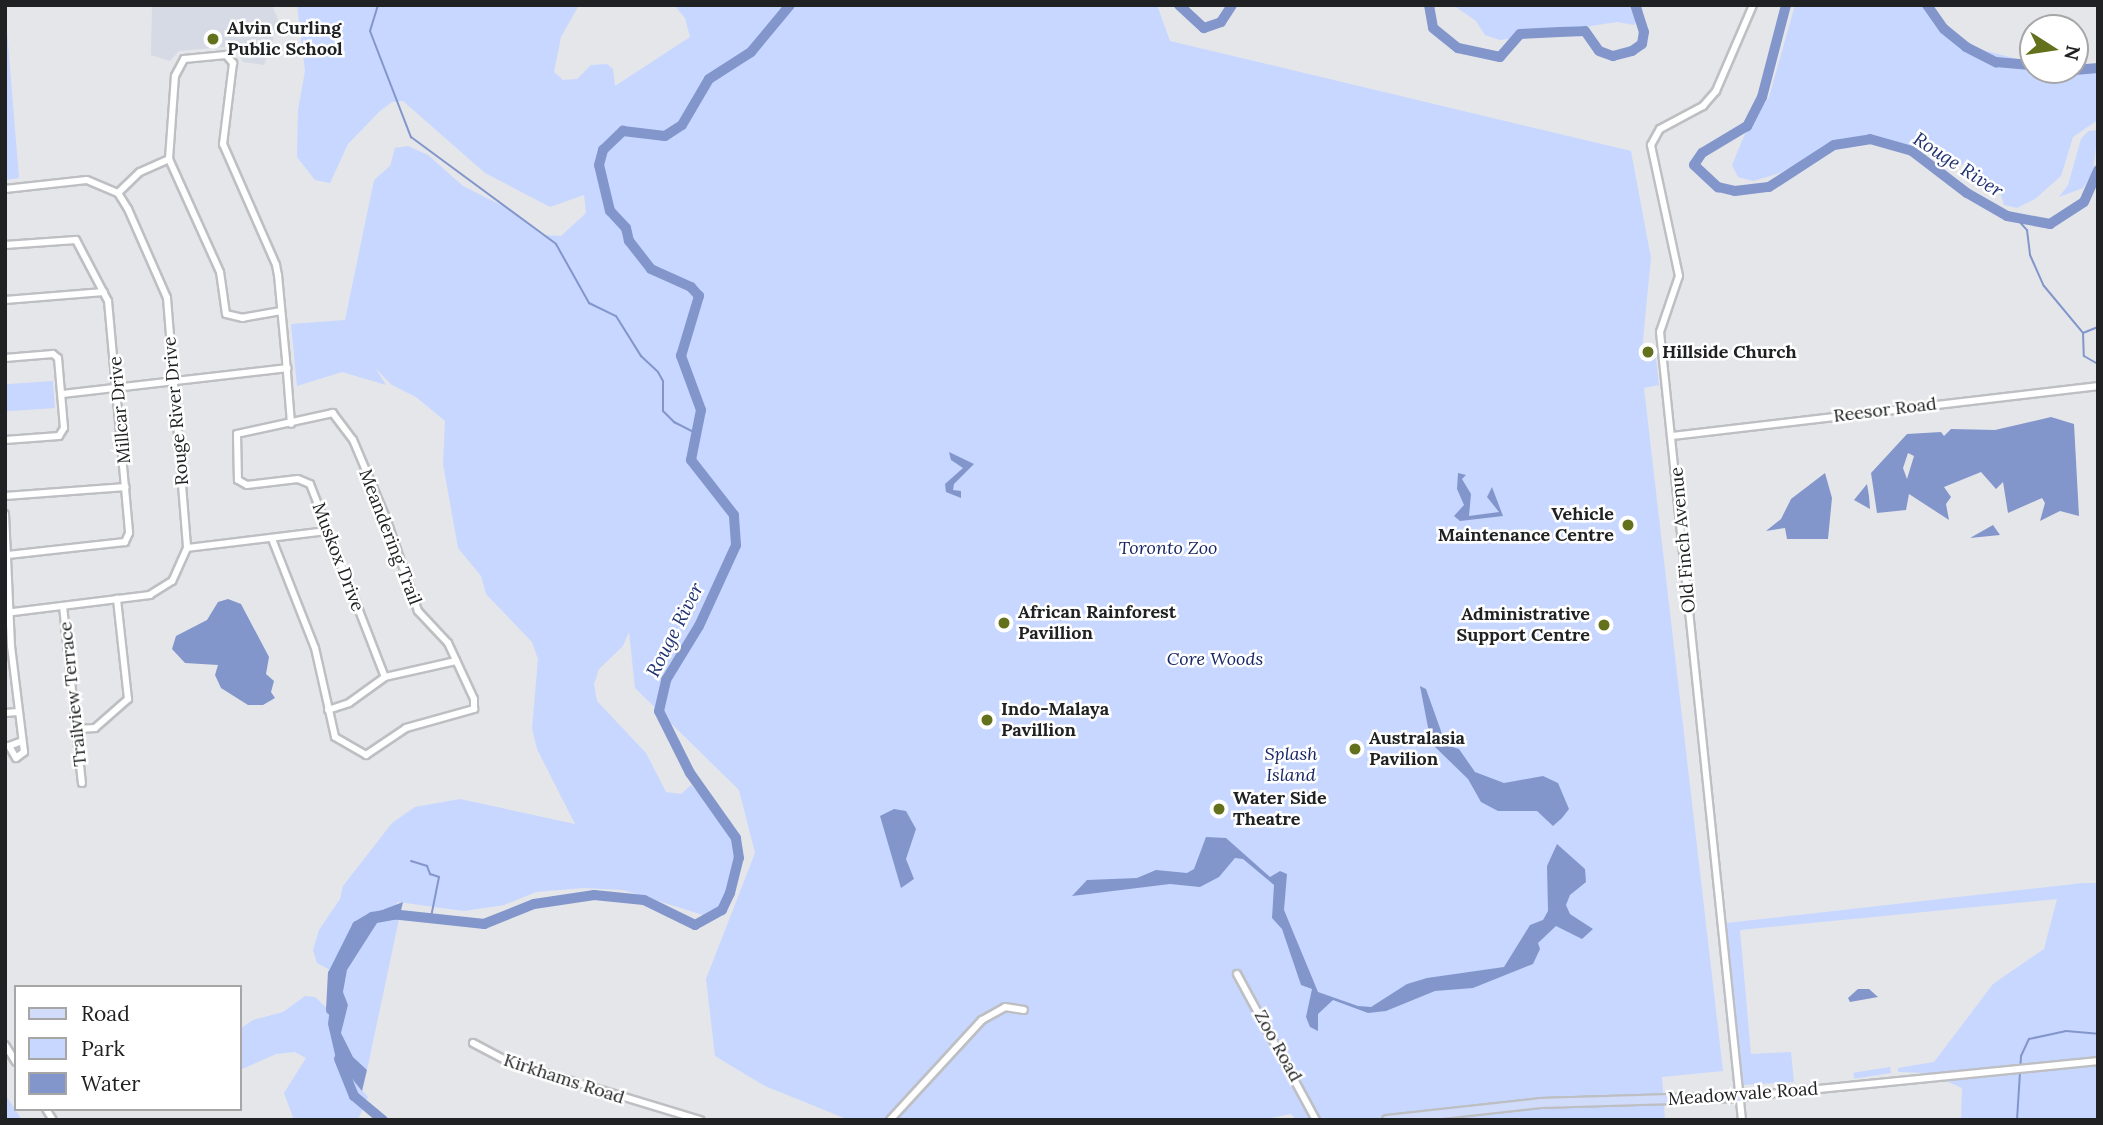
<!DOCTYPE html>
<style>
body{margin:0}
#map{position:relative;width:2103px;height:1125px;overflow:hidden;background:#e5e6ea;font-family:Lora,serif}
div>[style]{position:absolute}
.built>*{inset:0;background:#d5dae4}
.green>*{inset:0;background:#c7d7ff;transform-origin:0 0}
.water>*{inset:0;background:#8296cb}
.stream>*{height:2px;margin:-1px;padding:0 1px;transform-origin:1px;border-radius:1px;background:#8296cb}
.river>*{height:10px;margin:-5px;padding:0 5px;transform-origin:5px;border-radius:5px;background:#8296cb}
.roads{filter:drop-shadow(2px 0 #bebfc3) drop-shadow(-2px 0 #bebfc3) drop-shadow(0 2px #bebfc3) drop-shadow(0 -2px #bebfc3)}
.minor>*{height:6px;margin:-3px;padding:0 3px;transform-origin:3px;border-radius:3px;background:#fff}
.major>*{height:8px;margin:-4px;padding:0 4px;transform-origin:4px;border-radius:4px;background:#d1dcfb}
.dots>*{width:19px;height:19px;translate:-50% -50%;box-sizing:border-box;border:4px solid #fff;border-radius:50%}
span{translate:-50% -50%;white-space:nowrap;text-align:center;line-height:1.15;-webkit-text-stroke:5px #fff;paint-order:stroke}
.poi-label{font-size:18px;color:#202122;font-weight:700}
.left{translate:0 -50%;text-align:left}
.right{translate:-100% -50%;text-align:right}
.street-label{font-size:18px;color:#202122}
.park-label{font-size:18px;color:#162563;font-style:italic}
.water-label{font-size:19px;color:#203271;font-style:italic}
.frame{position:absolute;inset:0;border:7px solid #202122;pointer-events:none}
.legend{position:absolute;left:14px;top:985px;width:228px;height:126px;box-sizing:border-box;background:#fff;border:2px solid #a6a6a7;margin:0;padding:9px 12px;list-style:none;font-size:21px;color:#202122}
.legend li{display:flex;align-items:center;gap:14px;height:35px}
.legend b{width:35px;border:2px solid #a6a6a7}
.north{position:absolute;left:2019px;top:14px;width:70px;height:70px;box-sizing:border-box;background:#fff;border:2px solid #a6a6a7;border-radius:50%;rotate:102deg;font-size:19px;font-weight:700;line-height:28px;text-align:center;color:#202122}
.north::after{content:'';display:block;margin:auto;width:24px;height:32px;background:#64711c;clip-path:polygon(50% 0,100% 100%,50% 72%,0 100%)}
</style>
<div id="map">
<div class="built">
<i style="clip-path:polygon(152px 5px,272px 5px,279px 22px,264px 65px,243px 62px,237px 51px,224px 47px,179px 51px,170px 61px,151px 55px)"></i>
</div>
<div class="green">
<i style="clip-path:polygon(297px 5px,579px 5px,561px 37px,554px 72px,563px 80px,577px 79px,591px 65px,607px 64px,613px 69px,615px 86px,690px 37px,685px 18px,674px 5px,1157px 5px,1170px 41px,1631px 151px,1651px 258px,1641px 360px,1656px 358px,1659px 385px,1644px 388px,1723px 1071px,1662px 1077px,1665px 1120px,1296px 1120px,1291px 1114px,1261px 1120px,849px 1120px,765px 1086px,715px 1056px,706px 979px,755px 853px,739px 790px,635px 688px,629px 632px,623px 646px,599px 669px,594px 684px,597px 701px,646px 753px,666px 792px,681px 794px,691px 785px,735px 833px,738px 857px,725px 910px,706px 916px,623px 890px,583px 888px,536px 892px,504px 905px,464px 911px,398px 902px,334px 972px,317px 963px,313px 950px,319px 930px,340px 899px,343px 886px,392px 823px,415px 807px,460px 799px,575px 824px,537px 749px,532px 728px,538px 659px,532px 642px,486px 594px,481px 576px,458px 548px,443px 464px,445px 421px,416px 397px,392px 385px,375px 368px,386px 385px,342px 372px,297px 386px,291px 324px,345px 320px,374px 180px,390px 166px,395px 148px,408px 146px,428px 155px,463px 186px,509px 209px,542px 235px,561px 236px,586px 213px,584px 195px,550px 207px,485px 173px,403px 101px,392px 102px,380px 111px,348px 144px,330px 183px,315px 180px,297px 157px,298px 110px,305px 71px)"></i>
<i style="clip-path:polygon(1453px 5px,1642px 5px,1643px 13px,1634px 25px,1617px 22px,1500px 40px,1485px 35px,1476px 21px)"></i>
<i style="clip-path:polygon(1795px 5px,1930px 5px,1945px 31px,1971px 47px,2033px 63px,2033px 70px,2098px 73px,2098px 120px,2073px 137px,2061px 176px,2035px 199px,2017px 208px,2004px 205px,1999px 189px,1977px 169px,1869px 136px,1839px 142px,1780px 173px,1753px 181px,1738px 177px,1732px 165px,1747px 129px,1769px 97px)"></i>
<i style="clip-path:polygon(5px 7px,19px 178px,5px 180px)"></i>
<i style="clip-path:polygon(2098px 130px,2093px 172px,2083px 188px,2059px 197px,2068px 185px,2081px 139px,2088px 131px)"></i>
<i style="left:53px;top:381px;width:27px;height:48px;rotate:86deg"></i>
<i style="clip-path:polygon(2083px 883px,2098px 883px,2098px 1120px,1961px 1120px,1962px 1088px,1928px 1073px,1898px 1072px,1898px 1068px,1934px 1062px,1993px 984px,2044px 949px,2057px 899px,1740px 930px,1751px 1054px,1791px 1052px,1794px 1082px,1743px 1085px,1726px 923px)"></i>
<i style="clip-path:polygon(399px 919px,367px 1070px,353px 1057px,341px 1033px,348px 1005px,343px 992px,347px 970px,377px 923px)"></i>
<i style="clip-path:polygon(305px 996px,315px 997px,329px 1010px,337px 1059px,368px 1097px,358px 1120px,294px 1120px,284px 1093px,306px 1058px,295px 1052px,276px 1054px,240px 1070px,240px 1029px,253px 1020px,283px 1012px)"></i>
<i style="left:1890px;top:1067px;width:6px;height:37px;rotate:81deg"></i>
<i style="clip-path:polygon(5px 1094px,22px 1120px,5px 1120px)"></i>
</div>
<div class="water">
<i style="clip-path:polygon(evenodd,2051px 417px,2074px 424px,2079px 516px,2060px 511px,2040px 521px,2045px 503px,2042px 498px,2008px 513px,2003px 482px,1996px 489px,1981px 472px,1944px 487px,1951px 497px,1946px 504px,1949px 520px,1909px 494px,1906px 510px,1877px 513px,1871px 473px,1907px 434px,1941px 432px,1944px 436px,1951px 429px,1995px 430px,2051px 417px,1908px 453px,1914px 456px,1907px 479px,1903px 468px,1908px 453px)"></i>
<i style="clip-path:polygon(949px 452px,974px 464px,954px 484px,953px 490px,961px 491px,961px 498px,946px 492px,945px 484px,963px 468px,951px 460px)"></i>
<i style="clip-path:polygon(1458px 473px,1466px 475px,1462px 479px,1471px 494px,1469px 516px,1499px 512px,1487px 497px,1492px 487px,1503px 516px,1460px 521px,1454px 516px,1464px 505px,1457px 489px)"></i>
<i style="clip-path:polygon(1825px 473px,1832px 498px,1828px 539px,1787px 539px,1785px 528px,1766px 531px,1781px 519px,1791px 499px)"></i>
<i style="clip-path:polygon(1867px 484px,1869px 496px,1870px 509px,1854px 500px)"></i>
<i style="clip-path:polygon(1993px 525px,2000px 535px,1970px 538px)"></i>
<i style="clip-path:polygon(228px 599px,241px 604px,269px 657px,266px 674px,274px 681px,271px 692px,275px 698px,263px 705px,248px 705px,221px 688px,215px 675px,218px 665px,185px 663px,172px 649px,176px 636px,207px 620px,218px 602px)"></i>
<i style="clip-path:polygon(1420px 686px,1426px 689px,1446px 745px,1459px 749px,1475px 772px,1504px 783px,1543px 776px,1558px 783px,1569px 809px,1562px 818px,1553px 826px,1537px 811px,1498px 811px,1481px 802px,1468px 779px,1431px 743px)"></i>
<i style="clip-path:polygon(894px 809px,906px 811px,916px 829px,906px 859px,914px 879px,901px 888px,880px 816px)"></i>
<i style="clip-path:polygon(1206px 837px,1226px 838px,1270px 877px,1280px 871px,1287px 874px,1284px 910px,1318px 992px,1358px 1006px,1371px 1007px,1407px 984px,1427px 978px,1504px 967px,1530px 925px,1543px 920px,1548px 911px,1547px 866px,1557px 844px,1585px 869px,1586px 882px,1570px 895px,1566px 905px,1570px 914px,1593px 929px,1582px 939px,1556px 926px,1538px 943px,1540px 949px,1533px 964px,1473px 988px,1435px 991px,1386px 1011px,1368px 1013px,1333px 1000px,1318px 1014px,1318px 1031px,1310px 1027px,1306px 1017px,1312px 989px,1301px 985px,1282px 929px,1272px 918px,1274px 885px,1243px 859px,1235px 858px,1219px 877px,1200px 887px,1170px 884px,1072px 896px,1087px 880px,1137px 878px,1156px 870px,1187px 873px,1194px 869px)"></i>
<i style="clip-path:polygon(403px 902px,399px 919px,377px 923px,347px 970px,343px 992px,348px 1005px,341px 1033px,353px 1057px,367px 1070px,362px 1091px,336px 1059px,328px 1024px,335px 966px,372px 914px)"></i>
<i style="clip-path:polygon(1858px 989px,1869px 989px,1878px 997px,1850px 1002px,1848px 998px)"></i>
</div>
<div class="stream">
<i style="left:378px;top:5px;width:27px;rotate:107deg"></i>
<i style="left:370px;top:31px;width:114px;rotate:68.9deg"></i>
<i style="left:411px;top:137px;width:180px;rotate:36.4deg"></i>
<i style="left:556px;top:244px;width:68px;rotate:60.8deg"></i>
<i style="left:589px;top:303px;width:30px;rotate:26deg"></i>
<i style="left:616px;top:316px;width:47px;rotate:58deg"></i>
<i style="left:641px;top:356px;width:23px;rotate:43deg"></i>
<i style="left:658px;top:372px;width:10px;rotate:61deg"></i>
<i style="left:663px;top:381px;width:30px;rotate:90deg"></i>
<i style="left:663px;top:411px;width:16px;rotate:45deg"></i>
<i style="left:674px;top:422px;width:25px;rotate:27deg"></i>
<i style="left:2017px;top:219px;width:15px;rotate:48deg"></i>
<i style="left:2027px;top:230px;width:25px;rotate:83deg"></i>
<i style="left:2030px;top:255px;width:34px;rotate:66deg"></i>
<i style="left:2044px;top:286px;width:61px;rotate:50.3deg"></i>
<i style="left:2083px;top:333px;width:23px;rotate:88deg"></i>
<i style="left:2084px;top:356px;width:16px;rotate:30deg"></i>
<i style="left:2083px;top:333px;width:16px;rotate:-22deg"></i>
<i style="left:411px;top:861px;width:17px;rotate:17deg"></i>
<i style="left:427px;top:866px;width:9px;rotate:69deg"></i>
<i style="left:430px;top:874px;width:9px;rotate:18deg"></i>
<i style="left:439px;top:877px;width:41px;rotate:101.3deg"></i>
<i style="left:2017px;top:1120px;width:64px;rotate:-86.4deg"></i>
<i style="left:2021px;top:1056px;width:19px;rotate:-65deg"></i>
<i style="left:2029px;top:1039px;width:38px;rotate:-12deg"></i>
<i style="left:2066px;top:1031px;width:32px;rotate:5deg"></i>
</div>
<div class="river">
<i style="left:1179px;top:5px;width:34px;rotate:43deg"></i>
<i style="left:1204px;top:28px;width:18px;rotate:-19deg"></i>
<i style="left:1221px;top:22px;width:20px;rotate:-57deg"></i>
<i style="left:1429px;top:5px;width:23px;rotate:80deg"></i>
<i style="left:1433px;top:28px;width:32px;rotate:39deg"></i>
<i style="left:1458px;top:48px;width:43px;rotate:12.1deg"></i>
<i style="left:1500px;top:57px;width:30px;rotate:-49deg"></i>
<i style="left:1520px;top:34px;width:40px;rotate:-2.9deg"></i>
<i style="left:1560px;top:32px;width:25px;rotate:-2deg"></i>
<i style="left:1585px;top:31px;width:24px;rotate:55deg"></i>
<i style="left:1599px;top:51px;width:15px;rotate:20deg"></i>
<i style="left:1613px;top:56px;width:20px;rotate:-15deg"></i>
<i style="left:1632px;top:51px;width:12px;rotate:-35deg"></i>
<i style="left:1642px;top:44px;width:12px;rotate:-81deg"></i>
<i style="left:1644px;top:32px;width:28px;rotate:-108deg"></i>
<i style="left:1786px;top:5px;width:95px;rotate:104.6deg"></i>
<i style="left:1762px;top:97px;width:33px;rotate:117deg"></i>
<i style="left:1747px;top:126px;width:52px;rotate:149deg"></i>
<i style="left:1702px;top:153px;width:14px;rotate:124deg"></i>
<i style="left:1694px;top:165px;width:33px;rotate:43deg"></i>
<i style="left:1718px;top:187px;width:17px;rotate:13deg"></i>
<i style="left:1735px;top:191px;width:34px;rotate:-7deg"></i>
<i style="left:1769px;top:187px;width:77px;rotate:-32.9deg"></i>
<i style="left:1834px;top:145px;width:36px;rotate:-9deg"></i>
<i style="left:1870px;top:139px;width:44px;rotate:15.9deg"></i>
<i style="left:1912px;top:151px;width:69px;rotate:37.4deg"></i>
<i style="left:1967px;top:193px;width:46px;rotate:29.9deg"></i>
<i style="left:2007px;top:216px;width:44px;rotate:10.5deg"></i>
<i style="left:2050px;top:224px;width:40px;rotate:-32.9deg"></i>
<i style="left:2084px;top:202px;width:35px;rotate:-66deg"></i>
<i style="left:1927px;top:5px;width:29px;rotate:55deg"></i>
<i style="left:1944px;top:29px;width:28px;rotate:39deg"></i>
<i style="left:1966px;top:47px;width:34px;rotate:27deg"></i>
<i style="left:1996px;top:62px;width:37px;rotate:5deg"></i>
<i style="left:2056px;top:70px;width:19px"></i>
<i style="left:2075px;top:70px;width:23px;rotate:-5deg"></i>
<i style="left:331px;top:1010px;width:36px;rotate:-87deg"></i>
<i style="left:333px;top:974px;width:54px;rotate:-63.4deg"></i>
<i style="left:357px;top:926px;width:17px;rotate:-31deg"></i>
<i style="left:372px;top:917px;width:19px;rotate:-9deg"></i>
<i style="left:391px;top:914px;width:94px;rotate:6.1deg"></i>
<i style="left:484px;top:924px;width:54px;rotate:-21.8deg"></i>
<i style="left:534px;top:904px;width:61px;rotate:-8.5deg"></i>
<i style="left:594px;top:895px;width:50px;rotate:5.7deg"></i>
<i style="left:644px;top:900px;width:57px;rotate:26.1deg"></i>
<i style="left:695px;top:925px;width:31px;rotate:-29deg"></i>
<i style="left:722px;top:910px;width:19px;rotate:-65deg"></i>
<i style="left:730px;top:893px;width:36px;rotate:-76deg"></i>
<i style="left:739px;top:858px;width:20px;rotate:-99deg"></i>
<i style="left:736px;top:838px;width:80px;rotate:-125.3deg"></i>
<i style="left:690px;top:773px;width:69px;rotate:-116.6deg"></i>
<i style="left:659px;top:711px;width:32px;rotate:-77deg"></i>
<i style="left:666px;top:680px;width:63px;rotate:-58.6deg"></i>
<i style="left:699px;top:626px;width:89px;rotate:-65.4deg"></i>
<i style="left:736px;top:545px;width:30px;rotate:-94deg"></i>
<i style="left:734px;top:515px;width:70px;rotate:-128deg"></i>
<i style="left:691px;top:460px;width:51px;rotate:-78.7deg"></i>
<i style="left:701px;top:410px;width:58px;rotate:-110.3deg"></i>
<i style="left:681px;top:356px;width:63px;rotate:-73.3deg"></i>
<i style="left:699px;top:296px;width:12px;rotate:-132deg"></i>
<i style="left:691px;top:287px;width:44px;rotate:-155.8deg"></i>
<i style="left:651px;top:269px;width:36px;rotate:-128deg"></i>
<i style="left:629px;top:241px;width:13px;rotate:-103deg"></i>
<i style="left:626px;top:228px;width:23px;rotate:-133deg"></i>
<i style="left:610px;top:211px;width:47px;rotate:-103.4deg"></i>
<i style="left:599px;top:165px;width:16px;rotate:-75deg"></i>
<i style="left:603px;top:150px;width:28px;rotate:-44deg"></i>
<i style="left:623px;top:131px;width:42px;rotate:6.8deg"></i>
<i style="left:665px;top:136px;width:20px;rotate:-33deg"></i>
<i style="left:682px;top:125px;width:53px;rotate:-59.6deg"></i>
<i style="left:709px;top:79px;width:50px;rotate:-32.7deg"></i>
<i style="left:751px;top:52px;width:61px;rotate:-50.3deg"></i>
<i style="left:339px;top:1059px;width:40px;rotate:68deg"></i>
<i style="left:354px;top:1096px;width:38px;rotate:40deg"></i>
</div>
<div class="roads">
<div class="minor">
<i style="left:5px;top:189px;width:82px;rotate:-6.3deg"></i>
<i style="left:87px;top:180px;width:34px;rotate:23deg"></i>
<i style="left:118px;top:193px;width:19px;rotate:58deg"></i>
<i style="left:128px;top:209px;width:97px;rotate:66.3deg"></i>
<i style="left:167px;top:298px;width:251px;rotate:85.4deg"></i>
<i style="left:187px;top:548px;width:36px;rotate:114deg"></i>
<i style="left:172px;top:581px;width:26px;rotate:148deg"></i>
<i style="left:150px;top:595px;width:146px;rotate:172.9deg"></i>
<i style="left:118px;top:193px;width:30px;rotate:-44deg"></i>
<i style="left:140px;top:172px;width:32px;rotate:-24deg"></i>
<i style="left:5px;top:245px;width:71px;rotate:-4deg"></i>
<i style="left:76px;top:240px;width:69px;rotate:62.3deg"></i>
<i style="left:108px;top:301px;width:233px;rotate:84.8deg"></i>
<i style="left:129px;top:533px;width:10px;rotate:114deg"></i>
<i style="left:125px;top:542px;width:118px;rotate:173.7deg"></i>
<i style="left:5px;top:300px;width:99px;rotate:-4.6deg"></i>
<i style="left:281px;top:311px;width:39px;rotate:170deg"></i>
<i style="left:243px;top:318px;width:17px;rotate:-167deg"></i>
<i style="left:226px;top:314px;width:42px;rotate:-98.1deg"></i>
<i style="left:220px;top:272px;width:124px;rotate:-114.3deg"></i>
<i style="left:169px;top:159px;width:83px;rotate:-85.9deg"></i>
<i style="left:175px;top:76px;width:19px;rotate:-62deg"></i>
<i style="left:184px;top:59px;width:42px;rotate:-5.4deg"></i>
<i style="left:226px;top:55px;width:11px;rotate:49deg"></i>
<i style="left:233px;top:63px;width:82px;rotate:97deg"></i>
<i style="left:223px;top:144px;width:132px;rotate:66.3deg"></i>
<i style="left:276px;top:265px;width:10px;rotate:79deg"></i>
<i style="left:278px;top:275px;width:85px;rotate:84.6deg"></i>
<i style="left:286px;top:360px;width:64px;rotate:85.5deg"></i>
<i style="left:5px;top:358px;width:48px;rotate:-4.8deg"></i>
<i style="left:53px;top:354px;width:6px;rotate:39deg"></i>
<i style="left:58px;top:358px;width:70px;rotate:85.1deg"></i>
<i style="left:64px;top:428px;width:9px;rotate:122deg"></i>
<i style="left:59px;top:436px;width:54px;rotate:175.8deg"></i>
<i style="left:63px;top:394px;width:226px;rotate:-6.6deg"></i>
<i style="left:1673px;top:436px;width:428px;rotate:-6.7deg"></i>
<i style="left:5px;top:496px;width:121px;rotate:-4.3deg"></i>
<i style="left:5px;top:514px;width:132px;rotate:87.4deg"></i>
<i style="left:11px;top:646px;width:107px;rotate:83deg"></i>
<i style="left:24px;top:752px;width:10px;rotate:143deg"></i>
<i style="left:16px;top:758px;width:14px;rotate:-120deg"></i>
<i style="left:9px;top:746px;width:14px;rotate:-21deg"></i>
<i style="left:272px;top:539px;width:117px;rotate:68.5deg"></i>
<i style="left:315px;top:648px;width:91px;rotate:77.3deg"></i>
<i style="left:335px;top:737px;width:36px;rotate:30deg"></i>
<i style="left:366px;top:755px;width:48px;rotate:-34deg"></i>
<i style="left:406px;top:728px;width:71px;rotate:-15.6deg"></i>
<i style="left:474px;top:709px;width:10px;rotate:-90deg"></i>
<i style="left:474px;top:699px;width:62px;rotate:-114.9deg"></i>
<i style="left:448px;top:643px;width:44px;rotate:-133.2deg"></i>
<i style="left:418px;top:611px;width:98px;rotate:-109deg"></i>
<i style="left:386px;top:518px;width:85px;rotate:-112.9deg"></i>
<i style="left:353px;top:440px;width:34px;rotate:-127deg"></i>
<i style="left:333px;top:413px;width:98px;rotate:167.7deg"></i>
<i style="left:237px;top:434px;width:46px;rotate:88.8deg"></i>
<i style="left:238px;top:480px;width:10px;rotate:29deg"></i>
<i style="left:247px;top:485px;width:51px;rotate:-6.7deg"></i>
<i style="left:298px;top:479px;width:13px;rotate:23deg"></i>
<i style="left:310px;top:484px;width:207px;rotate:68.8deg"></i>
<i style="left:187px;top:548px;width:142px;rotate:-6.9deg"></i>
<i style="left:63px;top:606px;width:178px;rotate:83.9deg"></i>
<i style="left:328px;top:710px;width:22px;rotate:-18deg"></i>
<i style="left:349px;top:703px;width:44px;rotate:-35.8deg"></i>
<i style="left:385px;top:677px;width:73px;rotate:-12.7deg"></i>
<i style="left:5px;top:713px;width:13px;rotate:-4deg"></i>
<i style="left:77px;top:729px;width:18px;rotate:-3deg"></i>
<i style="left:95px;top:728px;width:44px;rotate:-41.3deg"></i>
<i style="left:128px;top:699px;width:101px;rotate:-96.3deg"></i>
<i style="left:1237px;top:974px;width:166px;rotate:61.6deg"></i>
<i style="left:473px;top:1043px;width:41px;rotate:27.8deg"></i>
<i style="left:509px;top:1062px;width:200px;rotate:16.9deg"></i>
<i style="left:5px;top:1045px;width:20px;rotate:57deg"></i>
<i style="left:1739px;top:1097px;width:361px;rotate:-5.7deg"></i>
<i style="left:46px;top:1109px;width:13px;rotate:58deg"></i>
<i style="left:890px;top:1120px;width:136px;rotate:-47.4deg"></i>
<i style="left:982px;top:1020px;width:26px;rotate:-29deg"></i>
<i style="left:1005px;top:1007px;width:19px;rotate:9deg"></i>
<i style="left:1742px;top:1120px;width:792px;rotate:-95.94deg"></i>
<i style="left:1660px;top:332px;width:59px;rotate:-71.3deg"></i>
<i style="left:1679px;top:276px;width:134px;rotate:-102.1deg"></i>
<i style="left:1651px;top:145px;width:18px;rotate:-61deg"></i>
<i style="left:1660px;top:129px;width:49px;rotate:-28.1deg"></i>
<i style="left:1703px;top:106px;width:20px;rotate:-49deg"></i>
<i style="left:1716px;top:91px;width:94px;rotate:-66.7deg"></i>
</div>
<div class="major">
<i style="left:1387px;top:1120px;width:154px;rotate:-6.3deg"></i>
<i style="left:1540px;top:1103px;width:199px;rotate:-1.7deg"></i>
</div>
</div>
<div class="dots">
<i style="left:213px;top:39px;background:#64711c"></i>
<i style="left:1648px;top:352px;background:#64711c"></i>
<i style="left:1628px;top:525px;background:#64711c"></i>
<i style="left:1004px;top:623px;background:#64711c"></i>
<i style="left:1604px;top:625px;background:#64711c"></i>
<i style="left:987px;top:720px;background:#64711c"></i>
<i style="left:1355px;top:749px;background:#64711c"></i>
<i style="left:1219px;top:809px;background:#64711c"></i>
</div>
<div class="poi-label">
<span class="left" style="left:227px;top:39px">Alvin Curling<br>Public School</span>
<span class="left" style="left:1662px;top:352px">Hillside Church</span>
<span class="right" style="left:1614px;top:525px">Vehicle<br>Maintenance Centre</span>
<span class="left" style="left:1018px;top:623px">African Rainforest<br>Pavillion</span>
<span class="right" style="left:1590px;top:625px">Administrative<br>Support Centre</span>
<span class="left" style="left:1001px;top:720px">Indo-Malaya<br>Pavillion</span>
<span class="left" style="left:1369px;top:749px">Australasia<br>Pavilion</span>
<span class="left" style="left:1233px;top:809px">Water Side<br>Theatre</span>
</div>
<div class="street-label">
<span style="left:120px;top:410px;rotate:-95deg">Millcar Drive</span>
<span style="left:1885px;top:410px;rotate:-7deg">Reesor Road</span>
<span style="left:176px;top:411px;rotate:-95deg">Rouge River Drive</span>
<span style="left:390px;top:537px;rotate:69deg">Meandering Trail</span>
<span style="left:1683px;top:540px;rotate:-95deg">Old Finch Avenue</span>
<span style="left:338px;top:557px;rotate:69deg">Muskox Drive</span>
<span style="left:73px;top:694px;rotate:-96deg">Trailview Terrace</span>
<span style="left:1278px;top:1046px;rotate:61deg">Zoo Road</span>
<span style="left:564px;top:1079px;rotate:18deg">Kirkhams Road</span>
<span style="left:1743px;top:1094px;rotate:-4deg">Meadowvale Road</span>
</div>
<div class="park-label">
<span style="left:1168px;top:548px">Toronto Zoo</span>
<span style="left:1215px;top:659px">Core Woods</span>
<span style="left:1291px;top:765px">Splash<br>Island</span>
</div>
<div class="water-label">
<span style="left:1958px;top:165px;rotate:33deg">Rouge River</span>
<span style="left:675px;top:630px;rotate:-63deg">Rouge River</span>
</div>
<div class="frame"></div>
<ul class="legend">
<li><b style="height:9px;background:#d1dcfb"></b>Road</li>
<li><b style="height:19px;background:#c7d7ff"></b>Park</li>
<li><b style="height:19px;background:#8296cb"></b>Water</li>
</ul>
<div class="north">N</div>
</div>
